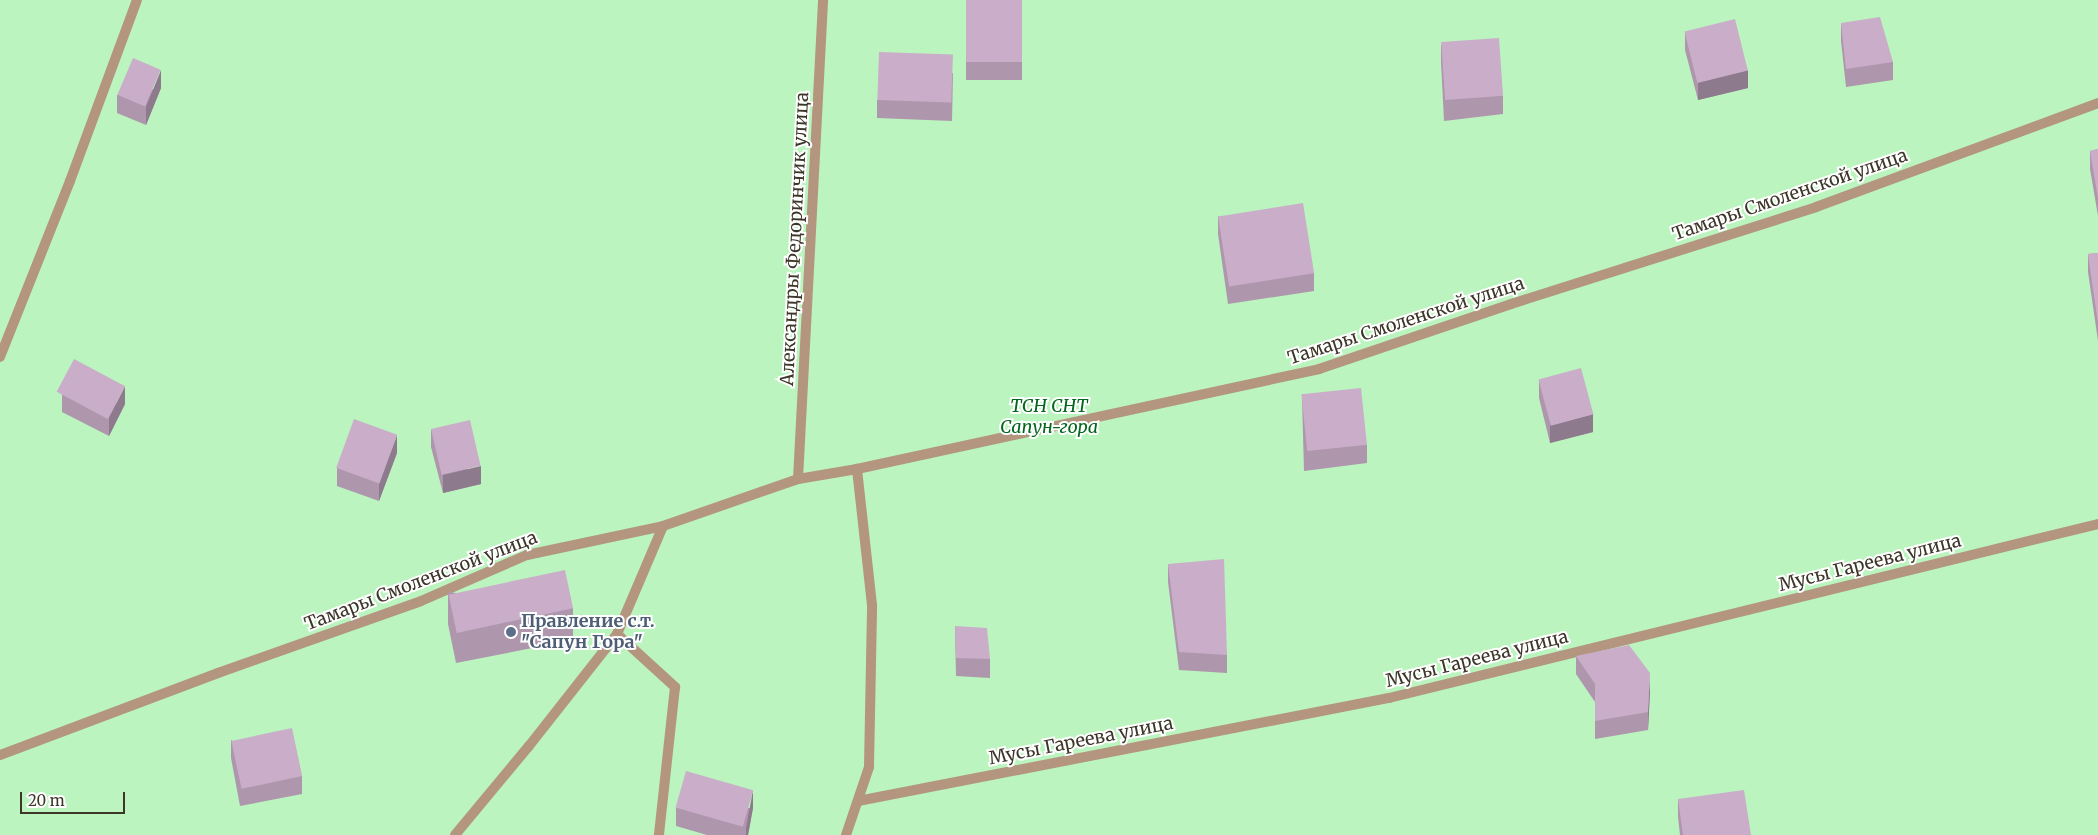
<!DOCTYPE html>
<meta charset="utf-8">
<style>
body{margin:0}
#map{position:relative;width:2098px;height:835px;overflow:hidden;background:#fdf3de;font-family:Merriweather,serif}
div>[style]{position:absolute}
.green>*{inset:0;background:#bbf4be;transform-origin:0 0}
.service>*{height:10px;margin:-5px;padding:0 5px;transform-origin:5px;border-radius:5px;background:#b39580}
.wall>*{inset:0;background:#ae96ad;transform-origin:0 0}
.shaded-wall>*{inset:0;background:#8d7a8d}
.building>*{inset:0;background:#caaec9;transform-origin:0 0}
.dots>*{width:14px;height:14px;translate:-50% -50%;box-sizing:border-box;border:2px solid #fff;border-radius:50%}
span{translate:-50% -50%;white-space:nowrap;text-align:center;line-height:1.15;-webkit-text-stroke:4px #fff;paint-order:stroke}
.street-label{font-size:18px;color:#3c3528}
.park-label{font-size:18px;color:#02661c;font-style:italic}
.service-label{font-size:18px;color:#4e5e75;font-weight:700}
.left{translate:0 -50%;text-align:left}
.scale{position:absolute;left:20px;top:792px;width:105px;height:22px;box-sizing:border-box;border:2px solid #3c3528;border-top:0;padding-left:6px;font-size:15px;line-height:18px;white-space:nowrap;color:#3c3528;-webkit-text-stroke:4px #fff;paint-order:stroke}
</style>
<div id="map">
<div class="green">
<i style="left:0;top:0;width:2098px;height:835px"></i>
</div>
<div class="service">
<i style="left:0;top:357px;width:189px;rotate:-68.3deg"></i>
<i style="left:70px;top:181px;width:193px;rotate:-69.7deg"></i>
<i style="left:798px;top:479px;width:480px;rotate:-87deg"></i>
<i style="left:617px;top:634px;width:79px;rotate:42.4deg"></i>
<i style="left:675px;top:687px;width:149px;rotate:96.2deg"></i>
<i style="left:0;top:755px;width:233px;rotate:-20.6deg"></i>
<i style="left:218px;top:673px;width:215px;rotate:-19.5deg"></i>
<i style="left:421px;top:601px;width:116px;rotate:-23.5deg"></i>
<i style="left:527px;top:555px;width:139px;rotate:-12deg"></i>
<i style="left:663px;top:526px;width:143px;rotate:-19.2deg"></i>
<i style="left:798px;top:479px;width:60px;rotate:-9.6deg"></i>
<i style="left:857px;top:469px;width:473px;rotate:-12.2deg"></i>
<i style="left:1319px;top:369px;width:203px;rotate:-18.7deg"></i>
<i style="left:1511px;top:304px;width:320px;rotate:-17.6deg"></i>
<i style="left:1816px;top:207px;width:301px;rotate:-20.2deg"></i>
<i style="left:858px;top:801px;width:541px;rotate:-10.98deg"></i>
<i style="left:1389px;top:698px;width:730px;rotate:-13.79deg"></i>
<i style="left:455px;top:835px;width:116px;rotate:-50.3deg"></i>
<i style="left:529px;top:746px;width:142px;rotate:-51.8deg"></i>
<i style="left:617px;top:634px;width:117px;rotate:-66.9deg"></i>
<i style="left:846px;top:835px;width:72px;rotate:-71.3deg"></i>
<i style="left:869px;top:767px;width:162px;rotate:-88.9deg"></i>
<i style="left:872px;top:605px;width:137px;rotate:-96.3deg"></i>
</div>
<div class="wall">
<i style="left:966px;top:0;width:56px;height:80px"></i>
<i style="clip-path:polygon(1841px 23px,1893px 62px,1893px 80px,1846px 87px,1841px 41px)"></i>
<i style="clip-path:polygon(1685px 32px,1748px 88px,1698px 100px,1685px 50px)"></i>
<i style="clip-path:polygon(1441px 44px,1503px 96px,1503px 114px,1444px 121px,1441px 62px)"></i>
<i style="clip-path:polygon(953px 73px,952px 121px,877px 118px,877px 100px)"></i>
<i style="clip-path:polygon(161px 88px,146px 125px,117px 113px,117px 95px)"></i>
<i style="clip-path:polygon(2098px 149px,2098px 216px,2090px 169px,2090px 151px)"></i>
<i style="clip-path:polygon(1218px 216px,1314px 273px,1314px 291px,1228px 304px,1218px 234px)"></i>
<i style="clip-path:polygon(2098px 253px,2098px 341px,2088px 272px,2088px 254px)"></i>
<i style="clip-path:polygon(1539px 380px,1593px 432px,1550px 443px,1539px 398px)"></i>
<i style="clip-path:polygon(62px 394px,125px 404px,109px 436px,62px 412px)"></i>
<i style="clip-path:polygon(1302px 398px,1367px 445px,1367px 463px,1304px 471px)"></i>
<i style="clip-path:polygon(431px 429px,481px 484px,443px 493px,431px 447px)"></i>
<i style="clip-path:polygon(397px 453px,379px 501px,337px 486px,337px 468px)"></i>
<i style="clip-path:polygon(1168px 564px,1227px 655px,1227px 673px,1179px 670px,1168px 582px)"></i>
<i style="clip-path:polygon(448px 592px,573px 608px,573px 640px,456px 663px,448px 624px)"></i>
<i style="clip-path:polygon(955px 626px,990px 659px,990px 678px,956px 676px)"></i>
<i style="clip-path:polygon(1576px 656px,1650px 691px,1648px 730px,1595px 739px,1595px 702px,1576px 674px)"></i>
<i style="clip-path:polygon(231px 740px,302px 776px,302px 794px,240px 806px,231px 758px)"></i>
<i style="clip-path:polygon(1678px 799px,1751px 835px,1680px 835px,1678px 817px)"></i>
<i style="clip-path:polygon(676px 808px,753px 808px,748px 835px,707px 835px,676px 826px)"></i>
</div>
<div class="shaded-wall">
<i style="clip-path:polygon(161px 70px,161px 88px,146px 125px,146px 107px)"></i>
<i style="clip-path:polygon(1748px 70px,1748px 88px,1698px 100px,1698px 82px)"></i>
<i style="clip-path:polygon(125px 386px,125px 404px,109px 436px,109px 418px)"></i>
<i style="clip-path:polygon(1593px 414px,1593px 432px,1550px 443px,1550px 425px)"></i>
<i style="clip-path:polygon(397px 435px,397px 453px,379px 501px,379px 483px)"></i>
<i style="clip-path:polygon(481px 466px,481px 484px,443px 493px,443px 475px)"></i>
<i style="clip-path:polygon(1650px 673px,1650px 691px,1648px 730px,1648px 712px)"></i>
<i style="clip-path:polygon(753px 790px,753px 808px,748px 835px,746px 835px,746px 828px)"></i>
</div>
<div class="building">
<i style="left:966px;top:0;width:56px;height:62px"></i>
<i style="clip-path:polygon(1880px 17px,1893px 62px,1846px 69px,1841px 23px)"></i>
<i style="left:1735px;top:19px;width:53px;height:52px;rotate:76deg"></i>
<i style="left:1499px;top:38px;width:58px;height:58px;rotate:86deg"></i>
<i style="left:879px;top:52px;width:74px;height:48px;rotate:2deg"></i>
<i style="left:133px;top:58px;width:30px;height:40px;rotate:23deg"></i>
<i style="clip-path:polygon(2098px 149px,2098px 198px,2090px 151px)"></i>
<i style="left:1303px;top:203px;width:71px;height:86px;rotate:81deg"></i>
<i style="clip-path:polygon(2098px 253px,2098px 323px,2088px 254px)"></i>
<i style="left:74px;top:359px;width:58px;height:37px;rotate:28deg"></i>
<i style="left:1581px;top:368px;width:48px;height:44px;rotate:75deg"></i>
<i style="left:1361px;top:388px;width:57px;height:60px;rotate:84deg"></i>
<i style="left:354px;top:419px;width:46px;height:52px;rotate:20deg"></i>
<i style="left:470px;top:420px;width:47px;height:40px;rotate:77deg"></i>
<i style="clip-path:polygon(1224px 559px,1227px 655px,1179px 652px,1168px 564px)"></i>
<i style="left:565px;top:570px;width:39px;height:119px;rotate:78deg"></i>
<i style="clip-path:polygon(955px 626px,987px 628px,990px 659px,956px 658px)"></i>
<i style="clip-path:polygon(1629px 645px,1650px 673px,1648px 712px,1595px 721px,1595px 684px,1576px 656px)"></i>
<i style="left:292px;top:728px;width:49px;height:62px;rotate:78deg"></i>
<i style="left:686px;top:771px;width:70px;height:38px;rotate:16deg"></i>
<i style="clip-path:polygon(1744px 790px,1751px 835px,1683px 835px,1678px 799px)"></i>
</div>
<div class="dots">
<i style="left:511px;top:632px;background:#5c6f8a"></i>
</div>
<div class="street-label">
<span style="left:1790px;top:195px;rotate:-19deg">Тамары Смоленской улица</span>
<span style="left:795px;top:239px;rotate:-87deg">Александры Федоринчик улица</span>
<span style="left:1406px;top:321px;rotate:-18deg">Тамары Смоленской улица</span>
<span style="left:1870px;top:563px;rotate:-14deg">Мусы Гареева улица</span>
<span style="left:421px;top:581px;rotate:-21deg">Тамары Смоленской улица</span>
<span style="left:1477px;top:659px;rotate:-14deg">Мусы Гареева улица</span>
<span style="left:1081px;top:741px;rotate:-11deg">Мусы Гареева улица</span>
</div>
<div class="park-label">
<span style="left:1049px;top:417px">ТСН СНТ<br>Сапун-гора</span>
</div>
<div class="service-label">
<span class="left" style="left:521px;top:632px">Правление с.т.<br>"Сапун Гора"</span>
</div>
<div class="scale">20 m</div>
</div>
